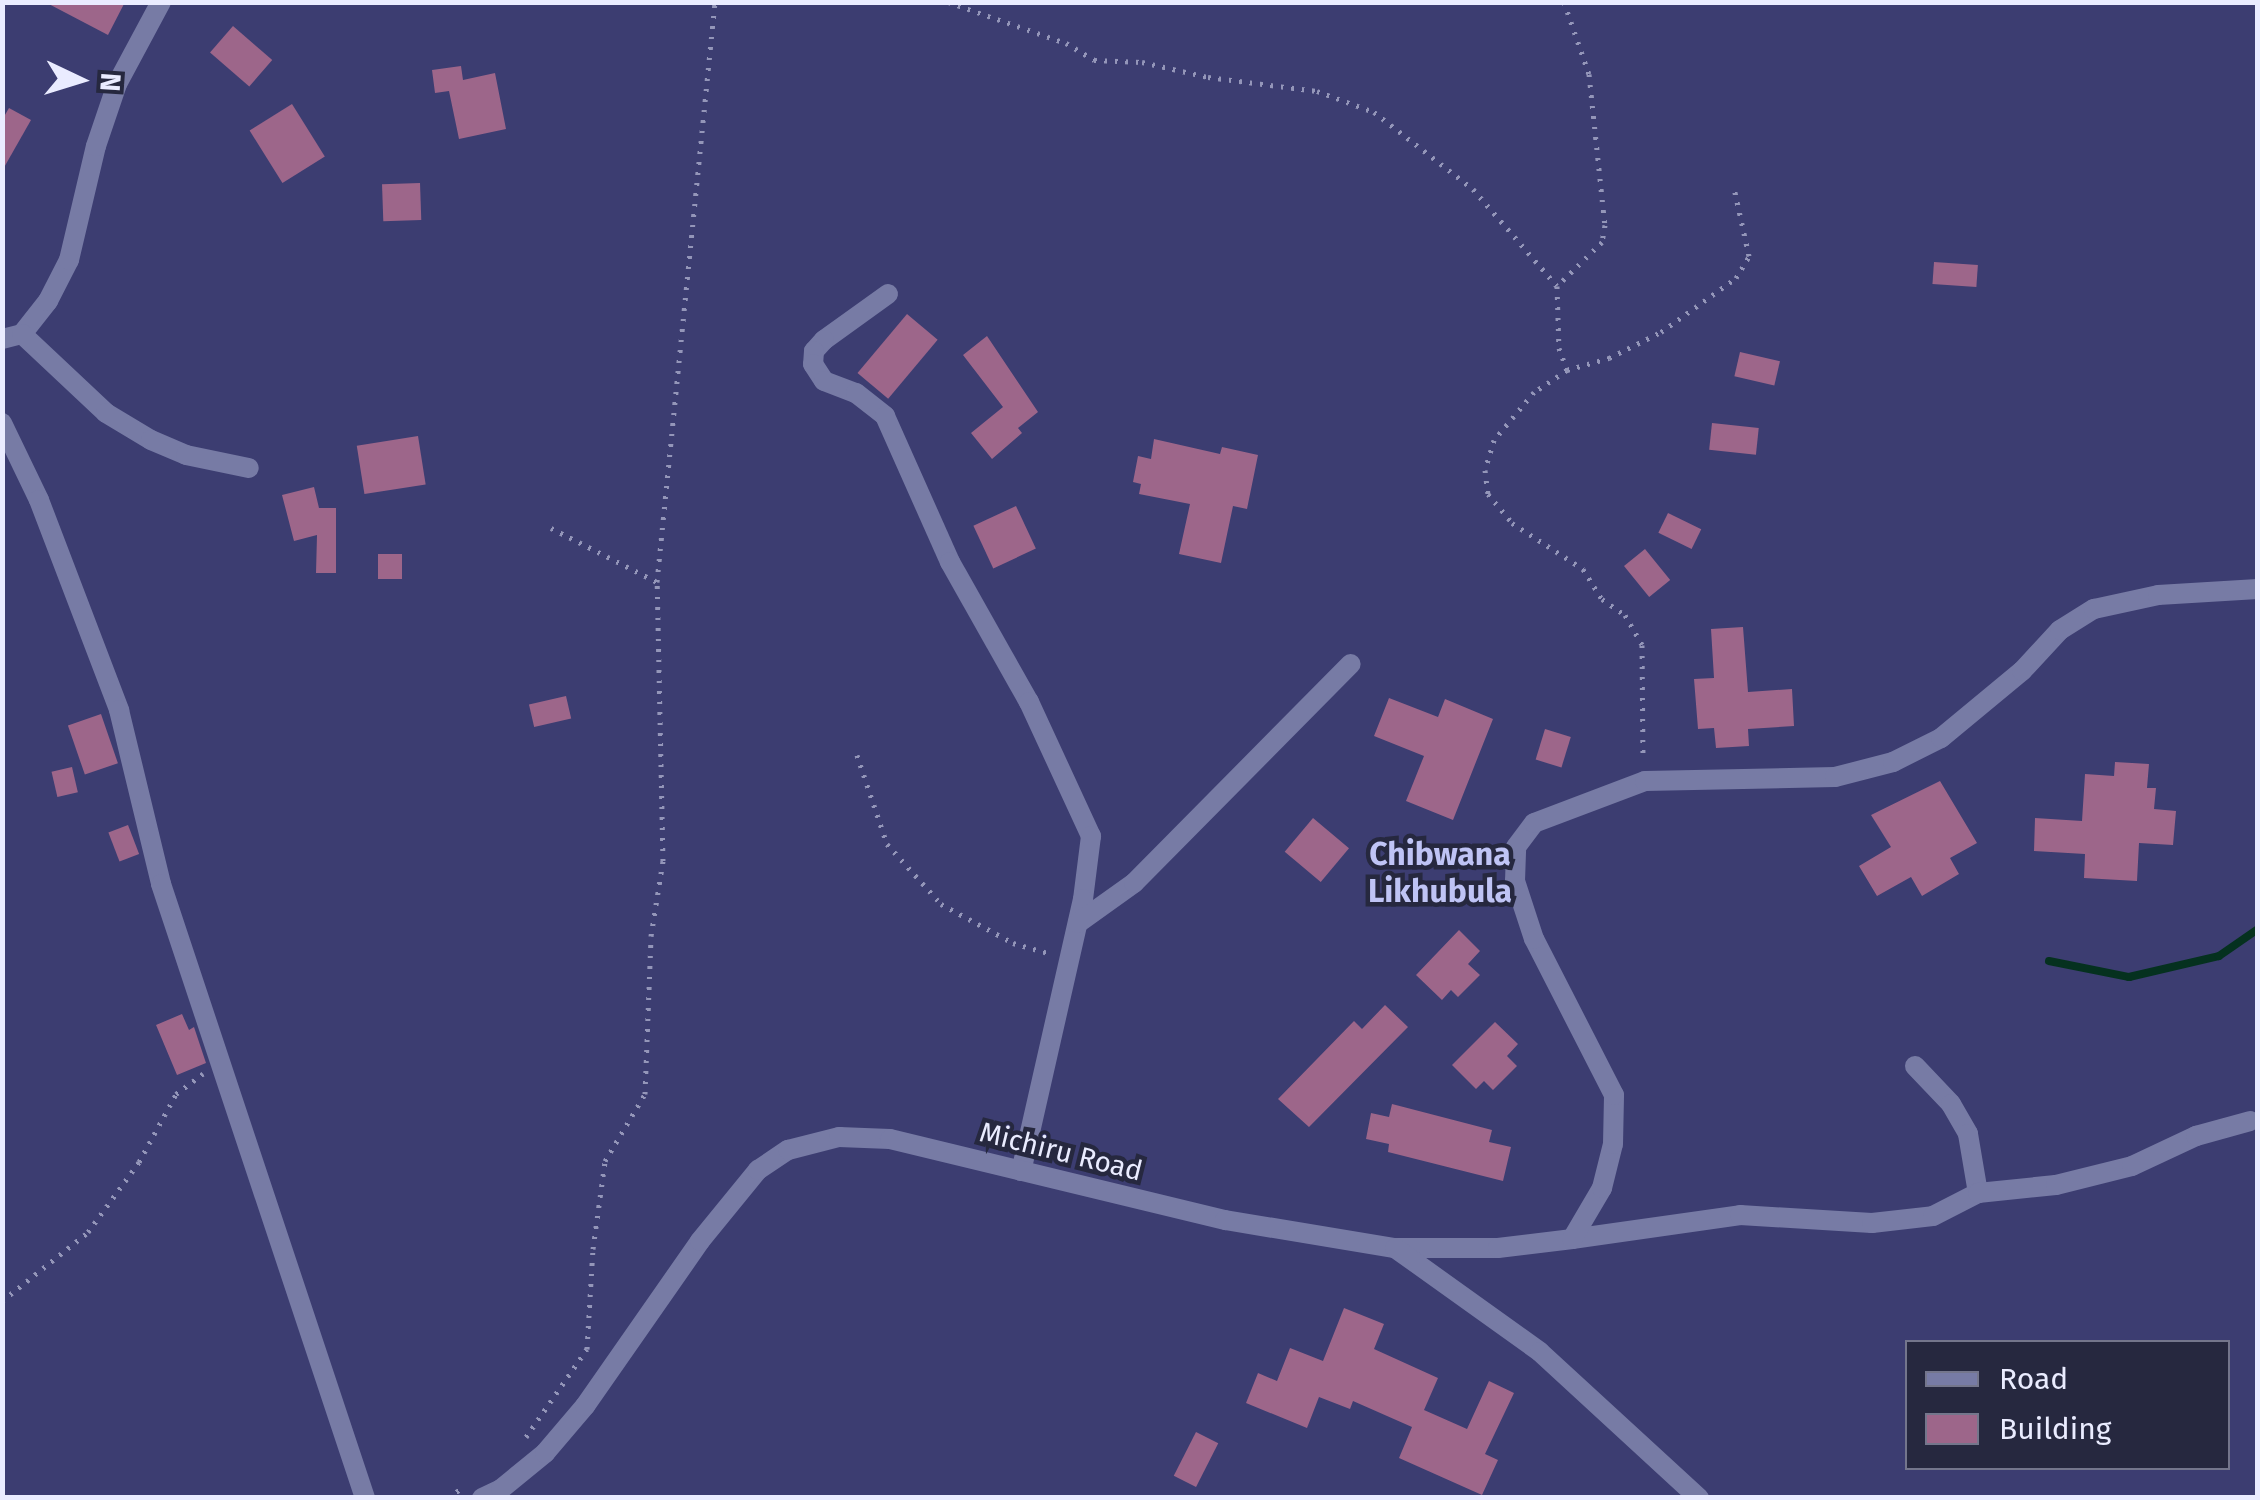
<!DOCTYPE html>
<style>
body{margin:0}
#map{position:relative;width:2260px;height:1500px;overflow:hidden;background:#3c3d71;font-family:"Fira Sans",sans-serif}
div>[style]{position:absolute}
.stream>*{height:8px;margin:-4px;padding:0 4px;transform-origin:4px;border-radius:4px;background:#05311f}
.building>*{inset:0;background:#9d668a;transform-origin:0 0}
.path>*{height:5px;margin-top:-2.5px;transform-origin:0;background:repeating-linear-gradient(90deg,#9496b9 0 2.5px,transparent 0 10.5px)}
.minor>*{height:20px;margin:-10px;padding:0 10px;transform-origin:10px;border-radius:10px;background:#777ba5}
.tertiary>*{height:20px;margin:-10px;padding:0 10px;transform-origin:10px;border-radius:10px;background:#777ba5}
span{translate:-50% -50%;white-space:nowrap;text-align:center;line-height:1.15;-webkit-text-stroke:9px #26283f;paint-order:stroke}
.street-label{font-size:28px;color:#eaecff}
.quarter-label{font-size:32px;color:#bfc4f5;font-weight:700}
.frame{position:absolute;inset:0;border:5px solid #eaecff;pointer-events:none}
.legend{position:absolute;left:1905px;top:1340px;width:325px;height:130px;box-sizing:border-box;background:#26283f;border:2px solid #74768c;margin:0;padding:12px 18px;list-style:none;font-size:30px;color:#eaecff}
.legend li{display:flex;align-items:center;gap:20px;height:50px}
.legend b{width:50px;border:2px solid #74768c}
.north{position:absolute;left:30px;top:30px;width:100px;height:100px;-webkit-text-stroke:8px #26283f;paint-order:stroke;rotate:94deg;font-size:28px;font-weight:700;line-height:40px;text-align:center;color:#eaecff}
.north::after{content:'';display:block;margin:auto;width:35px;height:45px;background:#eaecff;clip-path:polygon(50% 0,100% 100%,50% 72%,0 100%)}
</style>
<div id="map">
<div class="stream">
<i style="left:2049px;top:961px;width:82px;rotate:11.3deg"></i>
<i style="left:2129px;top:977px;width:92px;rotate:-13.1deg"></i>
<i style="left:2219px;top:956px;width:47px;rotate:-34.7deg"></i>
</div>
<div class="building">
<i style="clip-path:polygon(45px 2px,125px 2px,108px 35px)"></i>
<i style="left:233px;top:26px;width:52px;height:35px;rotate:41deg"></i>
<i style="clip-path:polygon(461px 66px,463px 80px,495px 73px,506px 129px,459px 139px,449px 91px,435px 93px,432px 70px)"></i>
<i style="left:292px;top:104px;width:62px;height:50px;rotate:58deg"></i>
<i style="clip-path:polygon(9px 108px,31px 120px,2px 171px,2px 120px)"></i>
<i style="left:420px;top:183px;width:37px;height:38px;rotate:88deg"></i>
<i style="left:1934px;top:262px;width:44px;height:22px;rotate:4deg"></i>
<i style="left:907px;top:314px;width:40px;height:77px;rotate:40deg"></i>
<i style="clip-path:polygon(987px 336px,1038px 412px,1018px 428px,1022px 433px,992px 459px,971px 433px,1003px 407px,963px 355px)"></i>
<i style="left:1740px;top:352px;width:41px;height:25px;rotate:13deg"></i>
<i style="left:1712px;top:423px;width:47px;height:27px;rotate:6deg"></i>
<i style="left:418px;top:436px;width:49px;height:62px;rotate:81deg"></i>
<i style="clip-path:polygon(1154px 439px,1220px 454px,1222px 447px,1258px 455px,1247px 509px,1233px 506px,1221px 563px,1179px 554px,1190px 504px,1139px 494px,1141px 484px,1133px 482px,1138px 456px,1151px 459px)"></i>
<i style="clip-path:polygon(314px 487px,319px 508px,336px 508px,336px 573px,316px 573px,317px 535px,294px 541px,282px 495px)"></i>
<i style="left:1016px;top:506px;width:47px;height:47px;rotate:65deg"></i>
<i style="left:1668px;top:513px;width:37px;height:22px;rotate:26deg"></i>
<i style="left:1645px;top:549px;width:40px;height:27px;rotate:51deg"></i>
<i style="left:378px;top:554px;width:24px;height:25px"></i>
<i style="clip-path:polygon(1743px 627px,1748px 692px,1792px 689px,1794px 726px,1748px 729px,1749px 746px,1716px 748px,1714px 728px,1698px 729px,1694px 679px,1714px 678px,1711px 629px)"></i>
<i style="left:566px;top:696px;width:23px;height:38px;rotate:77deg"></i>
<i style="clip-path:polygon(1389px 698px,1438px 717px,1445px 699px,1493px 719px,1453px 820px,1406px 801px,1424px 756px,1374px 736px)"></i>
<i style="left:101px;top:714px;width:52px;height:35px;rotate:71deg"></i>
<i style="left:1545px;top:729px;width:27px;height:32px;rotate:17deg"></i>
<i style="clip-path:polygon(2115px 762px,2149px 764px,2147px 788px,2156px 788px,2154px 809px,2176px 811px,2173px 845px,2139px 843px,2137px 881px,2084px 878px,2085px 854px,2034px 851px,2035px 818px,2082px 821px,2085px 774px,2114px 776px)"></i>
<i style="left:72px;top:767px;width:26px;height:21px;rotate:77deg"></i>
<i style="clip-path:polygon(1940px 781px,1977px 843px,1950px 858px,1959px 874px,1922px 896px,1911px 877px,1877px 896px,1859px 866px,1891px 847px,1871px 815px)"></i>
<i style="left:1313px;top:818px;width:47px;height:44px;rotate:40deg"></i>
<i style="left:128px;top:825px;width:31px;height:21px;rotate:69deg"></i>
<i style="clip-path:polygon(1459px 930px,1480px 951px,1468px 964px,1480px 975px,1458px 997px,1451px 990px,1442px 1000px,1416px 975px)"></i>
<i style="clip-path:polygon(1385px 1005px,1408px 1027px,1309px 1127px,1278px 1099px,1354px 1021px,1362px 1029px)"></i>
<i style="clip-path:polygon(182px 1014px,189px 1030px,194px 1027px,206px 1063px,177px 1075px,156px 1025px)"></i>
<i style="clip-path:polygon(1495px 1022px,1518px 1044px,1507px 1056px,1517px 1066px,1493px 1090px,1484px 1081px,1476px 1089px,1452px 1065px)"></i>
<i style="clip-path:polygon(1392px 1104px,1492px 1130px,1489px 1142px,1511px 1147px,1503px 1181px,1388px 1152px,1389px 1144px,1366px 1139px,1371px 1113px,1389px 1117px)"></i>
<i style="clip-path:polygon(1344px 1308px,1384px 1324px,1374px 1349px,1438px 1378px,1424px 1410px,1467px 1429px,1489px 1381px,1514px 1393px,1485px 1454px,1498px 1460px,1482px 1495px,1399px 1458px,1412px 1427px,1353px 1401px,1350px 1409px,1319px 1397px,1307px 1428px,1246px 1403px,1258px 1373px,1277px 1381px,1290px 1348px,1323px 1361px)"></i>
<i style="left:1196px;top:1432px;width:25px;height:49px;rotate:27deg"></i>
</div>
<div class="path">
<i style="left:948px;top:2px;width:125px;rotate:19.2deg"></i>
<i style="left:1066px;top:43px;width:33px;rotate:31deg"></i>
<i style="left:1094px;top:60px;width:48px;rotate:2.4deg"></i>
<i style="left:1142px;top:62px;width:68px;rotate:12.8deg"></i>
<i style="left:1208px;top:77px;width:110px;rotate:7.3deg"></i>
<i style="left:1317px;top:91px;width:61px;rotate:20.2deg"></i>
<i style="left:1374px;top:112px;width:125px;rotate:37.9deg"></i>
<i style="left:1473px;top:189px;width:128px;rotate:49.1deg"></i>
<i style="left:1564px;top:2px;width:76px;rotate:70.9deg"></i>
<i style="left:1589px;top:74px;width:152px;rotate:84deg"></i>
<i style="left:1605px;top:225px;width:17px;rotate:100deg"></i>
<i style="left:1602px;top:242px;width:63px;rotate:135.6deg"></i>
<i style="left:1557px;top:286px;width:62px;rotate:88.2deg"></i>
<i style="left:1559px;top:348px;width:23px;rotate:70deg"></i>
<i style="left:1567px;top:370px;width:40px;rotate:146deg"></i>
<i style="left:1534px;top:392px;width:62px;rotate:129.8deg"></i>
<i style="left:1494px;top:440px;width:31px;rotate:107deg"></i>
<i style="left:1485px;top:470px;width:24px;rotate:83deg"></i>
<i style="left:1488px;top:494px;width:38px;rotate:50deg"></i>
<i style="left:1512px;top:523px;width:85px;rotate:32.9deg"></i>
<i style="left:1583px;top:569px;width:36px;rotate:58deg"></i>
<i style="left:1602px;top:599px;width:28px;rotate:35deg"></i>
<i style="left:1625px;top:615px;width:34px;rotate:60deg"></i>
<i style="left:1642px;top:645px;width:113px;rotate:89.5deg"></i>
<i style="left:1567px;top:370px;width:44px;rotate:-15.9deg"></i>
<i style="left:1609px;top:358px;width:58px;rotate:-26.6deg"></i>
<i style="left:1661px;top:332px;width:92px;rotate:-35.8deg"></i>
<i style="left:1736px;top:278px;width:26px;rotate:-59deg"></i>
<i style="left:1749px;top:256px;width:70px;rotate:-102.4deg"></i>
<i style="left:551px;top:528px;width:119px;rotate:27deg"></i>
<i style="left:657px;top:582px;width:583px;rotate:-84.29deg"></i>
<i style="left:857px;top:755px;width:94px;rotate:71.4deg"></i>
<i style="left:887px;top:844px;width:81px;rotate:48deg"></i>
<i style="left:941px;top:904px;width:82px;rotate:28.4deg"></i>
<i style="left:1013px;top:943px;width:35px;rotate:16deg"></i>
<i style="left:2px;top:1301px;width:110px;rotate:-38.7deg"></i>
<i style="left:88px;top:1232px;width:87px;rotate:-53.9deg"></i>
<i style="left:139px;top:1162px;width:77px;rotate:-61.4deg"></i>
<i style="left:176px;top:1094px;width:34px;rotate:-37deg"></i>
<i style="left:526px;top:1437px;width:107px;rotate:-55.3deg"></i>
<i style="left:587px;top:1349px;width:100px;rotate:-86.6deg"></i>
<i style="left:593px;top:1249px;width:89px;rotate:-82.2deg"></i>
<i style="left:605px;top:1161px;width:78px;rotate:-59.2deg"></i>
<i style="left:645px;top:1094px;width:158px;rotate:-87.8deg"></i>
<i style="left:651px;top:936px;width:76px;rotate:-80.9deg"></i>
<i style="left:663px;top:861px;width:279px;rotate:-91.2deg"></i>
<i style="left:448px;top:1498px;width:19px;rotate:-36deg"></i>
</div>
<div class="minor">
<i style="left:888px;top:294px;width:79px;rotate:144.3deg"></i>
<i style="left:824px;top:340px;width:15px;rotate:132deg"></i>
<i style="left:814px;top:351px;width:13px;rotate:94deg"></i>
<i style="left:813px;top:364px;width:20px;rotate:57deg"></i>
<i style="left:824px;top:381px;width:34px;rotate:21deg"></i>
<i style="left:856px;top:393px;width:37px;rotate:38deg"></i>
<i style="left:885px;top:416px;width:160px;rotate:66deg"></i>
<i style="left:950px;top:562px;width:161px;rotate:60.6deg"></i>
<i style="left:1029px;top:702px;width:148px;rotate:65.2deg"></i>
<i style="left:1091px;top:836px;width:64px;rotate:97.2deg"></i>
<i style="left:1083px;top:899px;width:279px;rotate:102.8deg"></i>
<i style="left:22px;top:334px;width:42px;rotate:-51.8deg"></i>
<i style="left:48px;top:301px;width:46px;rotate:-62.9deg"></i>
<i style="left:69px;top:260px;width:117px;rotate:-76.7deg"></i>
<i style="left:96px;top:146px;width:65px;rotate:-71.3deg"></i>
<i style="left:117px;top:84px;width:93px;rotate:-61.8deg"></i>
<i style="left:2px;top:339px;width:21px;rotate:-14deg"></i>
<i style="left:22px;top:334px;width:115px;rotate:43.2deg"></i>
<i style="left:106px;top:413px;width:52px;rotate:31deg"></i>
<i style="left:151px;top:440px;width:38px;rotate:23deg"></i>
<i style="left:186px;top:455px;width:64px;rotate:11.7deg"></i>
<i style="left:2px;top:423px;width:85px;rotate:64.3deg"></i>
<i style="left:39px;top:500px;width:225px;rotate:69.1deg"></i>
<i style="left:119px;top:710px;width:179px;rotate:76.4deg"></i>
<i style="left:161px;top:884px;width:647px;rotate:71.62deg"></i>
<i style="left:1078px;top:923px;width:69px;rotate:-35.5deg"></i>
<i style="left:1134px;top:883px;width:308px;rotate:-45.3deg"></i>
<i style="left:1915px;top:1066px;width:52px;rotate:46.5deg"></i>
<i style="left:1951px;top:1104px;width:34px;rotate:60deg"></i>
<i style="left:1968px;top:1134px;width:60px;rotate:80.4deg"></i>
<i style="left:1572px;top:1239px;width:170px;rotate:-8.1deg"></i>
<i style="left:1740px;top:1215px;width:132px;rotate:3.5deg"></i>
<i style="left:1872px;top:1223px;width:61px;rotate:-6.5deg"></i>
<i style="left:1933px;top:1216px;width:51px;rotate:-27.1deg"></i>
<i style="left:1978px;top:1193px;width:78px;rotate:-5.9deg"></i>
<i style="left:2056px;top:1185px;width:78px;rotate:-14deg"></i>
<i style="left:2132px;top:1166px;width:71px;rotate:-25.1deg"></i>
<i style="left:2196px;top:1136px;width:56px;rotate:-15.5deg"></i>
<i style="left:1395px;top:1248px;width:103px"></i>
<i style="left:1498px;top:1248px;width:75px;rotate:-6.9deg"></i>
<i style="left:1572px;top:1239px;width:59px;rotate:-59.5deg"></i>
<i style="left:1602px;top:1188px;width:45px;rotate:-76deg"></i>
<i style="left:1613px;top:1144px;width:49px;rotate:-88.8deg"></i>
<i style="left:1614px;top:1095px;width:175px;rotate:-117.1deg"></i>
<i style="left:1534px;top:939px;width:61px;rotate:-108.1deg"></i>
<i style="left:1515px;top:881px;width:34px;rotate:-88deg"></i>
<i style="left:1516px;top:847px;width:30px;rotate:-53deg"></i>
<i style="left:1534px;top:823px;width:119px;rotate:-20.7deg"></i>
<i style="left:1645px;top:781px;width:190px;rotate:-1.2deg"></i>
<i style="left:1835px;top:777px;width:60px;rotate:-14.5deg"></i>
<i style="left:1893px;top:762px;width:54px;rotate:-26.6deg"></i>
<i style="left:1941px;top:738px;width:105px;rotate:-39.6deg"></i>
<i style="left:2022px;top:671px;width:56px;rotate:-47.2deg"></i>
<i style="left:2060px;top:630px;width:40px;rotate:-32deg"></i>
<i style="left:2094px;top:609px;width:66px;rotate:-12.3deg"></i>
<i style="left:2158px;top:595px;width:100px;rotate:-3.4deg"></i>
</div>
<div class="tertiary">
<i style="left:482px;top:1498px;width:21px;rotate:-25deg"></i>
<i style="left:501px;top:1489px;width:57px;rotate:-39.3deg"></i>
<i style="left:545px;top:1453px;width:62px;rotate:-49.6deg"></i>
<i style="left:585px;top:1406px;width:201px;rotate:-55.1deg"></i>
<i style="left:700px;top:1241px;width:92px;rotate:-50.8deg"></i>
<i style="left:758px;top:1170px;width:36px;rotate:-34deg"></i>
<i style="left:788px;top:1150px;width:53px;rotate:-14.3deg"></i>
<i style="left:839px;top:1137px;width:51px;rotate:2.2deg"></i>
<i style="left:890px;top:1139px;width:345px;rotate:13.6deg"></i>
<i style="left:1225px;top:1220px;width:172px;rotate:9.4deg"></i>
<i style="left:1395px;top:1248px;width:178px;rotate:35.6deg"></i>
<i style="left:1540px;top:1352px;width:216px;rotate:42.6deg"></i>
</div>
<div class="street-label">
<span style="left:1061px;top:1152px;rotate:14deg">Michiru Road</span>
</div>
<div class="quarter-label">
<span style="left:1440px;top:873px">Chibwana<br>Likhubula</span>
</div>
<div class="frame"></div>
<ul class="legend">
<li><b style="height:12px;background:#777ba5"></b>Road</li>
<li><b style="height:28px;background:#9d668a"></b>Building</li>
</ul>
<div class="north">N</div>
</div>
